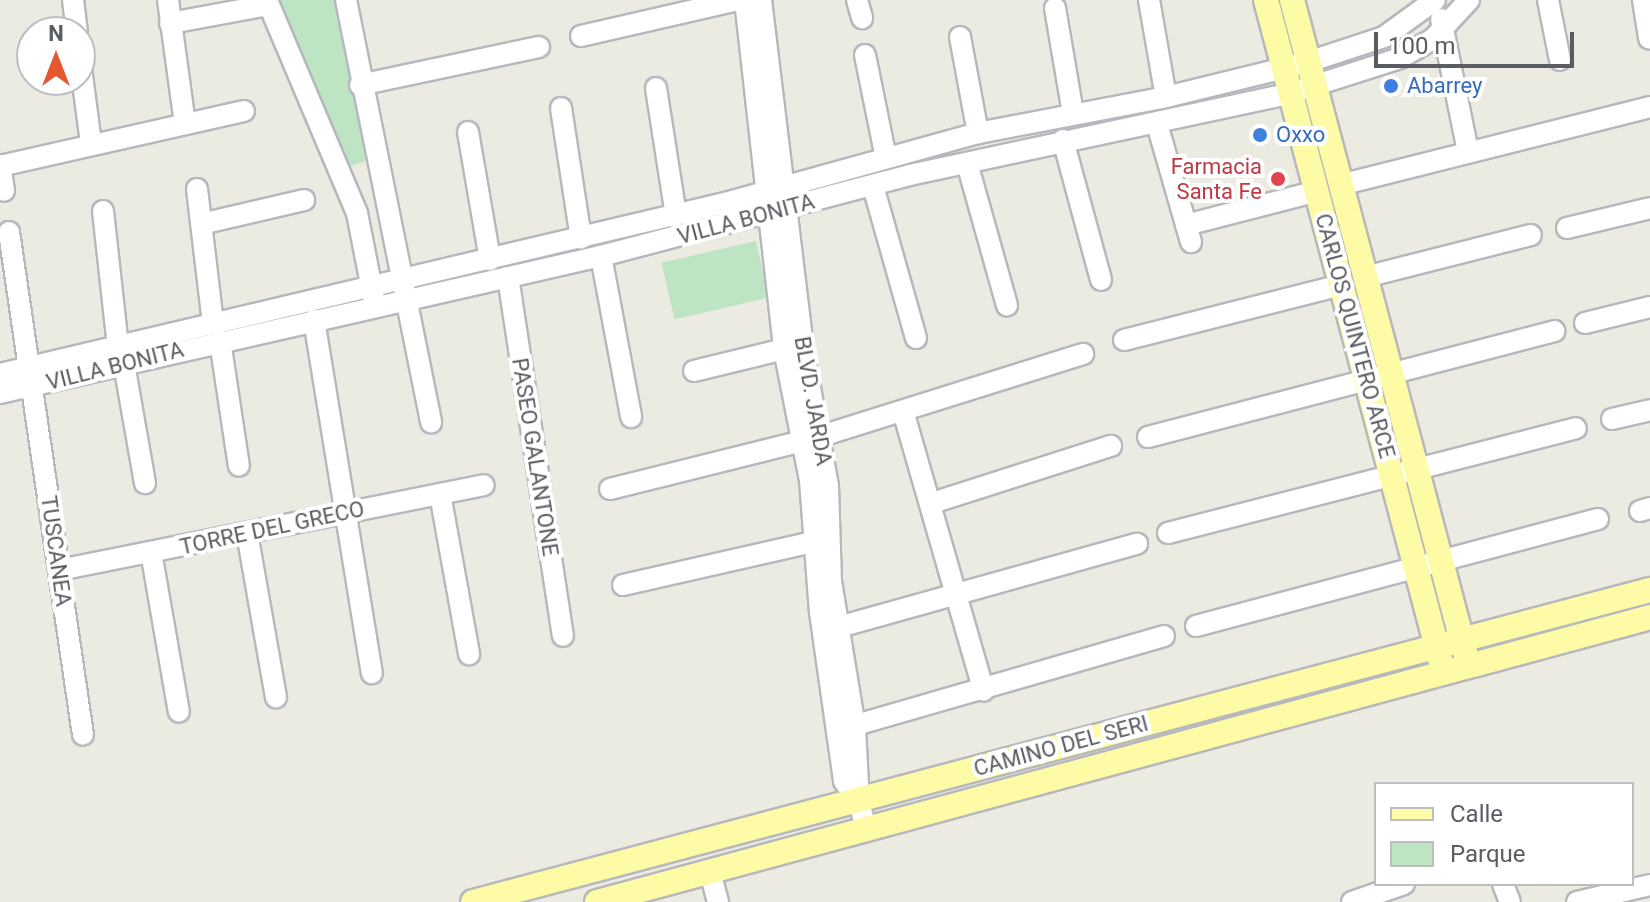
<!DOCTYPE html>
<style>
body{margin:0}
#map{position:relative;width:1650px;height:902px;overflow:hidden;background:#ecebe1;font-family:Roboto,sans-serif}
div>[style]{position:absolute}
.green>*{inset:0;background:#bde4c3;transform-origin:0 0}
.roads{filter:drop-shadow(2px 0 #b6b8bd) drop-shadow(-2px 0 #b6b8bd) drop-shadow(0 2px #b6b8bd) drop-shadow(0 -2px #b6b8bd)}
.minor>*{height:20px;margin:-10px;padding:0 10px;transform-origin:10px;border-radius:10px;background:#fff}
.major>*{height:24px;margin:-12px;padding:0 12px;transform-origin:12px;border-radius:12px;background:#fdfba5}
.dots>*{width:22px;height:22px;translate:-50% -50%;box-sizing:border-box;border:4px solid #fff;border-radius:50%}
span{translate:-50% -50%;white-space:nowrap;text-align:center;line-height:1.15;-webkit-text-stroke:8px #fff;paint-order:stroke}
.shop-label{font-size:22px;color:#366cbe}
.left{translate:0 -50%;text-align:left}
.health-label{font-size:22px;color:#be3a42}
.right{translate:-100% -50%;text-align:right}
.street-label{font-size:22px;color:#595c61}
.legend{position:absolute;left:1374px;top:782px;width:260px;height:104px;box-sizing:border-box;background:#fff;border:2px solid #bdbec0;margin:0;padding:10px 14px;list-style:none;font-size:24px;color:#595c61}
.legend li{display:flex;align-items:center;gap:16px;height:40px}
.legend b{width:40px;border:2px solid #bdbec0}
.north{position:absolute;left:16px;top:16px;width:80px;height:80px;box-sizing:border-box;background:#fff;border:2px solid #bdbec0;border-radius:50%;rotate:0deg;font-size:22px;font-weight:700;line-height:32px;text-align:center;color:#595c61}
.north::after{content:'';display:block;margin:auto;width:28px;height:36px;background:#e5572e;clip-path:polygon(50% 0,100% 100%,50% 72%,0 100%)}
.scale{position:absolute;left:1374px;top:32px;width:200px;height:36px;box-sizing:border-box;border:4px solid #595c61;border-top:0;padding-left:10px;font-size:24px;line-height:28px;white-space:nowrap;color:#595c61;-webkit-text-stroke:6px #fff;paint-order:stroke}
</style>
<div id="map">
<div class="green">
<i style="clip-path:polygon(278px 0,340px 0,370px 145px,365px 161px,349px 167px)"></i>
<i style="left:756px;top:241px;width:58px;height:97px;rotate:77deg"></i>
</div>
<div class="roads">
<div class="minor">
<i style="left:73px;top:0;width:32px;rotate:83deg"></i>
<i style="left:168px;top:0;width:125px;rotate:82.2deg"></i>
<i style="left:267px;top:0;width:231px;rotate:67.1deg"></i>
<i style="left:357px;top:213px;width:89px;rotate:78.9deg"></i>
<i style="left:346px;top:0;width:431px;rotate:78.6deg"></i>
<i style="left:745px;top:0;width:351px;rotate:83.6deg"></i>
<i style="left:784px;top:349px;width:134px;rotate:78.8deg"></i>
<i style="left:810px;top:480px;width:132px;rotate:85.7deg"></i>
<i style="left:820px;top:612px;width:171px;rotate:81.9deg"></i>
<i style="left:844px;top:781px;width:27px;rotate:56deg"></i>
<i style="left:859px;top:803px;width:29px;rotate:74deg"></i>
<i style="left:761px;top:0;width:358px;rotate:83.1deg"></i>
<i style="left:804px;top:355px;width:133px;rotate:79.6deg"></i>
<i style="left:828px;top:486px;width:95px;rotate:88.2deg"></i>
<i style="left:831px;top:581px;width:148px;rotate:80.7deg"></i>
<i style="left:855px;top:727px;width:76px;rotate:87deg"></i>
<i style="left:857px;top:0;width:19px;rotate:74deg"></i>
<i style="left:1149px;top:0;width:98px;rotate:80.1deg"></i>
<i style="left:1548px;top:0;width:61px;rotate:78.7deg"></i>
<i style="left:1643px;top:0;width:39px;rotate:81deg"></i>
<i style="left:1055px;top:8px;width:107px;rotate:80.3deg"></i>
<i style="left:1441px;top:19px;width:136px;rotate:78.5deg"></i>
<i style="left:170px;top:23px;width:100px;rotate:-10.4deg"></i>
<i style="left:581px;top:36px;width:161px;rotate:-12.9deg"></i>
<i style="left:960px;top:37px;width:98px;rotate:79.4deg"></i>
<i style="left:865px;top:55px;width:105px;rotate:78.5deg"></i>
<i style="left:80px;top:60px;width:84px;rotate:82.5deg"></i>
<i style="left:360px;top:85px;width:183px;rotate:-12deg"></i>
<i style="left:656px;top:88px;width:129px;rotate:81.1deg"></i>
<i style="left:561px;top:108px;width:132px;rotate:81.3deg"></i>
<i style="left:1157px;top:124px;width:123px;rotate:73.9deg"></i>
<i style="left:468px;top:132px;width:130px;rotate:80.2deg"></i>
<i style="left:1063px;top:140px;width:145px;rotate:74.8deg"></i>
<i style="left:967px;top:163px;width:148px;rotate:74.3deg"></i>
<i style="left:0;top:165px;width:26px;rotate:81deg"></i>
<i style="left:0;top:166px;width:250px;rotate:-12.7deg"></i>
<i style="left:1340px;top:185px;width:320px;rotate:-14.1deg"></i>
<i style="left:873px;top:186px;width:158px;rotate:74.2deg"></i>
<i style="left:197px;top:189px;width:136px;rotate:83.2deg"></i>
<i style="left:103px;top:211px;width:137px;rotate:83.7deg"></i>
<i style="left:201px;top:224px;width:106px;rotate:-13.1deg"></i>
<i style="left:1186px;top:225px;width:135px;rotate:-14.5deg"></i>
<i style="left:1567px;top:228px;width:85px;rotate:-13.5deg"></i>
<i style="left:9px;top:232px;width:508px;rotate:81.63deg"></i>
<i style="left:601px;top:256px;width:164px;rotate:79.4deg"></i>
<i style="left:508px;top:277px;width:363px;rotate:81.3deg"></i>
<i style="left:1365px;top:277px;width:171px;rotate:-14.2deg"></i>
<i style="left:314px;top:320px;width:358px;rotate:80.7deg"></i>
<i style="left:1585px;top:323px;width:67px;rotate:-13.8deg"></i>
<i style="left:1124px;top:340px;width:224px;rotate:-14.2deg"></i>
<i style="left:220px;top:341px;width:126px;rotate:81.4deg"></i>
<i style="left:124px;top:364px;width:121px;rotate:80deg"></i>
<i style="left:694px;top:371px;width:93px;rotate:-13.7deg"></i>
<i style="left:0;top:374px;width:749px;rotate:-13.28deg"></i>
<i style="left:729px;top:202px;width:258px;rotate:-15.5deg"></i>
<i style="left:978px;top:133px;width:191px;rotate:-10.8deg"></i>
<i style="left:1166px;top:97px;width:146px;rotate:-13.8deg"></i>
<i style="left:1308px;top:62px;width:80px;rotate:-18.2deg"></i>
<i style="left:1384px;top:37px;width:63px;rotate:-36deg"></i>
<i style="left:0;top:393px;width:616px;rotate:-12.84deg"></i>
<i style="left:601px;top:256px;width:319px;rotate:-14.7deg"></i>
<i style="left:910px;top:175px;width:390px;rotate:-12.1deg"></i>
<i style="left:1291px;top:93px;width:114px;rotate:-17.8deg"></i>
<i style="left:1400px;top:58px;width:38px;rotate:-30deg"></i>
<i style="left:1433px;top:39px;width:53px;rotate:-47.3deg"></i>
<i style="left:903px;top:411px;width:291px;rotate:73.9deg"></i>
<i style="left:1612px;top:419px;width:39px;rotate:-13deg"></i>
<i style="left:1148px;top:437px;width:420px;rotate:-14.6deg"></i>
<i style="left:610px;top:489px;width:214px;rotate:-14deg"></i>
<i style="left:818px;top:437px;width:278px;rotate:-17.4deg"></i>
<i style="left:440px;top:494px;width:163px;rotate:79.7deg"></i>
<i style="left:932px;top:503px;width:188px;rotate:-17.7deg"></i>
<i style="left:1640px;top:511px;width:10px;rotate:-17deg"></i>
<i style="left:247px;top:533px;width:167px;rotate:80deg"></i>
<i style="left:1168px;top:533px;width:421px;rotate:-14.4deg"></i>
<i style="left:151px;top:552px;width:162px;rotate:80.1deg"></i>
<i style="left:59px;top:570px;width:433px;rotate:-11.3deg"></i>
<i style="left:623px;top:585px;width:207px;rotate:-12.8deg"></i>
<i style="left:1196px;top:626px;width:416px;rotate:-14.9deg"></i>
<i style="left:828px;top:630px;width:321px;rotate:-15.6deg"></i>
<i style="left:842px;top:729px;width:335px;rotate:-16.1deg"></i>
<i style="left:710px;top:872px;width:31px;rotate:75deg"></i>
<i style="left:1503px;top:884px;width:19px;rotate:69deg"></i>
<i style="left:1352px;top:902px;width:55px;rotate:-19.1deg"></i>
<i style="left:1577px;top:902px;width:75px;rotate:-13.1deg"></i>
</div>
<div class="major">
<i style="left:1266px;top:0;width:682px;rotate:75.21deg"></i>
<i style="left:1292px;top:0;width:675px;rotate:75.14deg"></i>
<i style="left:473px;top:902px;width:1218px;rotate:-14.85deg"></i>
<i style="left:597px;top:902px;width:1091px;rotate:-15.14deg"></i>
</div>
</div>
<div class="dots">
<i style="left:1391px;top:86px;background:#3f7fe0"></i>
<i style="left:1260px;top:135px;background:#3f7fe0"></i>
<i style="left:1278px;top:179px;background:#e0444e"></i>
</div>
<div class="shop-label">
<span class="left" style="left:1407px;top:86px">Abarrey</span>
<span class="left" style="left:1276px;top:135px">Oxxo</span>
</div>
<div class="health-label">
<span class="right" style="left:1262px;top:179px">Farmacia<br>Santa Fe</span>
</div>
<div class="street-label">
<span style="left:746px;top:219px;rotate:-15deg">VILLA BONITA</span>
<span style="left:1355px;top:336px;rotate:75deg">CARLOS QUINTERO ARCE</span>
<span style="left:115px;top:366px;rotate:-14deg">VILLA BONITA</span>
<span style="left:813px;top:401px;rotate:80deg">BLVD. JARDA</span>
<span style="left:535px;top:457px;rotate:81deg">PASEO GALANTONE</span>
<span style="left:272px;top:528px;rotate:-12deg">TORRE DEL GRECO</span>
<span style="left:56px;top:551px;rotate:82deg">TUSCANEA</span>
<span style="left:1061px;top:746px;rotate:-15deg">CAMINO DEL SERI</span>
</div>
<ul class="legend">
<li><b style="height:10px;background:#fdfba5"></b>Calle</li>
<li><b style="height:22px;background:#bde4c3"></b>Parque</li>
</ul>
<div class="north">N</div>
<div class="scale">100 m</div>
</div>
